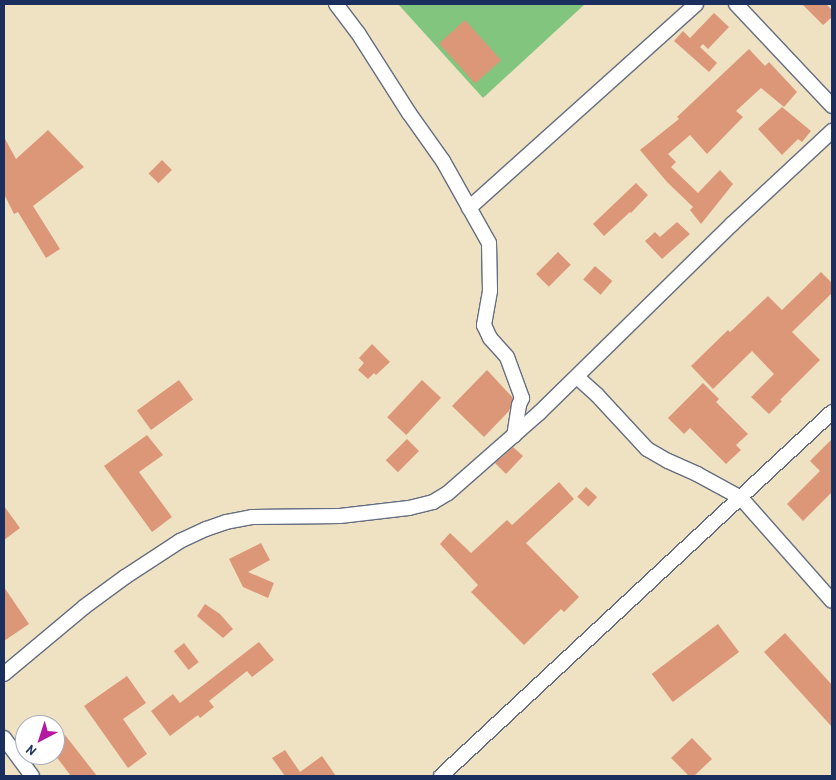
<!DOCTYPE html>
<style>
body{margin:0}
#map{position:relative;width:836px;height:780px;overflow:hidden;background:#efe2c2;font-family:"Patrick Hand",sans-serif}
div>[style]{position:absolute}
.green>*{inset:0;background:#82c57e}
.building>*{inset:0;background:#dc9779;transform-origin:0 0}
.roads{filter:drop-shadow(1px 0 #656e81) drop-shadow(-1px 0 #656e81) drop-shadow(0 1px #656e81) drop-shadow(0 -1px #656e81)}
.street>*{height:14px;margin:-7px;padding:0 7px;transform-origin:7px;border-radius:7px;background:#fff}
span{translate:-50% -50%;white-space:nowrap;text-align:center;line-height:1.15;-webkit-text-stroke:4.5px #fff;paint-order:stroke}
.frame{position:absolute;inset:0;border:5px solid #1b2f5e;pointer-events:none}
.north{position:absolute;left:15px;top:715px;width:50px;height:50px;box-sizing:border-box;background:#fff;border:1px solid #a4acbf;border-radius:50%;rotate:220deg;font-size:14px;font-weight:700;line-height:20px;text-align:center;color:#1b2f5e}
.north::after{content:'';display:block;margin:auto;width:18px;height:22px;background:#b5179e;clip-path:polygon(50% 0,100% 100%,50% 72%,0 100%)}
</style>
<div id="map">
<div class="green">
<i style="clip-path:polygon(398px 4px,585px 4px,483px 98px)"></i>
</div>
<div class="building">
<i style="clip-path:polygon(802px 4px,826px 4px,832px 10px,832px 17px,823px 25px)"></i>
<i style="clip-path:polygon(714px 13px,729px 27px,708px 49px,703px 44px,700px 47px,717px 63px,709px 72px,674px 41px,683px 31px,690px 38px)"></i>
<i style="left:465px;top:20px;width:54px;height:35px;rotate:48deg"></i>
<i style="clip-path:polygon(749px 49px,765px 66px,769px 62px,797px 92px,784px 107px,761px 88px,736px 111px,743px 117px,707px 154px,690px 135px,668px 154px,676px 162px,671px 167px,698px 193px,720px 170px,733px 184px,701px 224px,690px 210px,693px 207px,667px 182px,640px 150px,679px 119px,677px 117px)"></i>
<i style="clip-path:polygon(782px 107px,811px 131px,802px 142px,798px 139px,782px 155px,758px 129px)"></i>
<i style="clip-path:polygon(48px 130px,84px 167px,33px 206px,60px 249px,46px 258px,18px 212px,14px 214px,4px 194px,4px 137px,16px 159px)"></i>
<i style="left:162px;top:160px;width:14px;height:19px;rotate:45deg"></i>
<i style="clip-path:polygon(636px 183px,648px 195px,631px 213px,630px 212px,604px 236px,593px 224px)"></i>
<i style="clip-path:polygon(677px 222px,690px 234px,662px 259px,645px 241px,655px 232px,660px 237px)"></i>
<i style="left:558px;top:252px;width:18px;height:31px;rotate:45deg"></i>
<i style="left:595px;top:266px;width:23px;height:18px;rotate:41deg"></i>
<i style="clip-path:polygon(821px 272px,832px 283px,832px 293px,792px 332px,820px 360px,780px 400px,782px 401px,769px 414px,751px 397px,774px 374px,752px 351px,713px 389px,691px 366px,728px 330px,730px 332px,768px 296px,782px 310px)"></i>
<i style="clip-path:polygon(372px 344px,390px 362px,376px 375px,374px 373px,368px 379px,358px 370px,364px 363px,359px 358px)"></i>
<i style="clip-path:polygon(487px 370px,513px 398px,509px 411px,484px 437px,452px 406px)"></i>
<i style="left:179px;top:380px;width:24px;height:52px;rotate:54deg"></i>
<i style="left:422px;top:380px;width:26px;height:51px;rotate:43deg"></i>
<i style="clip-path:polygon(703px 383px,719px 399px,716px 402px,748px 434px,736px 445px,741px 450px,726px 464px,690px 428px,684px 434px,668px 418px)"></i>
<i style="clip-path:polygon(147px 435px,163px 455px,139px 472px,172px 517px,152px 532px,104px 466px)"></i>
<i style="left:407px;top:439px;width:17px;height:30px;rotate:45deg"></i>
<i style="clip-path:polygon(832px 439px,832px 492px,803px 521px,787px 504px,820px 471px,810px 461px)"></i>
<i style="clip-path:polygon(513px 447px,523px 456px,506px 474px,495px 463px)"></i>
<i style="clip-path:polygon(559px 482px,574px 499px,526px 543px,579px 597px,564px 612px,561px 609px,524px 645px,471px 592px,478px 585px,440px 544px,450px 533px,471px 553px,507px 520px,512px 525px)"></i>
<i style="left:586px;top:487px;width:15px;height:13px;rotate:42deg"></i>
<i style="clip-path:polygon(4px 506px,20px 528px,4px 540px)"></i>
<i style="clip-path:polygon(261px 543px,270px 560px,248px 572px,274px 583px,268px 598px,243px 587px,229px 559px)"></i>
<i style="clip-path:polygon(4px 587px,29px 624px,4px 641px)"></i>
<i style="clip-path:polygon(205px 604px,220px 614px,233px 629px,223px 638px,197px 616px)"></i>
<i style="left:718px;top:624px;width:35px;height:83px;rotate:53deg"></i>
<i style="clip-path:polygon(785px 633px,832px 685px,832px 727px,764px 652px)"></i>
<i style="clip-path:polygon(259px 642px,274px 660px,252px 677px,247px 671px,209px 701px,214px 707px,200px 718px,198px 715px,170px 736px,151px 711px,173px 694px,180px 703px)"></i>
<i style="left:184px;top:643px;width:24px;height:13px;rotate:52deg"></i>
<i style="clip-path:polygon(127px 676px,146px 703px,123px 719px,147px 754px,128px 768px,84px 706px)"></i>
<i style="clip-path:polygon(65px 735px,97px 776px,71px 776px,55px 755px,55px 742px)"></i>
<i style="clip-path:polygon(692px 738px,712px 759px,694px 776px,689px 776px,671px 758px)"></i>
<i style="clip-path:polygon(285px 750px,300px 772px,322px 756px,336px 776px,285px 776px,272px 758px)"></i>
</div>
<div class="roads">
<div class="street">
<i style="left:336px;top:4px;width:36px;rotate:53deg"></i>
<i style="left:358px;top:33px;width:95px;rotate:57.5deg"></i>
<i style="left:409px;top:113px;width:59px;rotate:54.7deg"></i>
<i style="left:443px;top:161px;width:94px;rotate:60.7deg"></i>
<i style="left:489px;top:243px;width:48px;rotate:88.8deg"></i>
<i style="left:490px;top:291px;width:35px;rotate:100deg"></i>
<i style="left:484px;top:325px;width:14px;rotate:65deg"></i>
<i style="left:490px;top:338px;width:25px;rotate:48deg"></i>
<i style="left:507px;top:357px;width:44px;rotate:69.9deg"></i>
<i style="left:522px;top:398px;width:8px;rotate:113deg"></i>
<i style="left:519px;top:405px;width:31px;rotate:99deg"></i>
<i style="left:736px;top:4px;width:140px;rotate:46.7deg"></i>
<i style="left:469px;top:208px;width:305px;rotate:-41.9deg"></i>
<i style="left:577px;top:377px;width:27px;rotate:42deg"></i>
<i style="left:597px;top:395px;width:74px;rotate:47.2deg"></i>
<i style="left:647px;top:449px;width:24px;rotate:30deg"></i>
<i style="left:668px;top:461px;width:32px;rotate:24deg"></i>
<i style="left:697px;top:474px;width:50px;rotate:28.6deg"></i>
<i style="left:741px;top:498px;width:137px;rotate:48.5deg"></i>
<i style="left:4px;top:674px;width:104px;rotate:-39.9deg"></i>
<i style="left:84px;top:607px;width:51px;rotate:-36.2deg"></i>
<i style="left:125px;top:577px;width:66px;rotate:-33.2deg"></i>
<i style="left:180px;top:541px;width:29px;rotate:-25deg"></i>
<i style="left:206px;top:529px;width:21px;rotate:-19deg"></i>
<i style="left:226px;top:522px;width:26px;rotate:-11deg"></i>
<i style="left:252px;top:517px;width:88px;rotate:-0.7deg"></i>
<i style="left:340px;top:516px;width:69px;rotate:-6.6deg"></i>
<i style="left:409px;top:508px;width:25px;rotate:-14deg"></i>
<i style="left:433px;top:502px;width:17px;rotate:-31deg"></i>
<i style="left:448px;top:493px;width:121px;rotate:-41.3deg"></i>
<i style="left:539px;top:413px;width:270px;rotate:-44.4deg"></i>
<i style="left:732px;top:224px;width:137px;rotate:-42.9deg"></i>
<i style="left:4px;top:738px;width:47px;rotate:53.6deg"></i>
<i style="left:441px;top:776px;width:534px;rotate:-42.95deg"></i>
</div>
</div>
<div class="frame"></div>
<div class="north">N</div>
</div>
